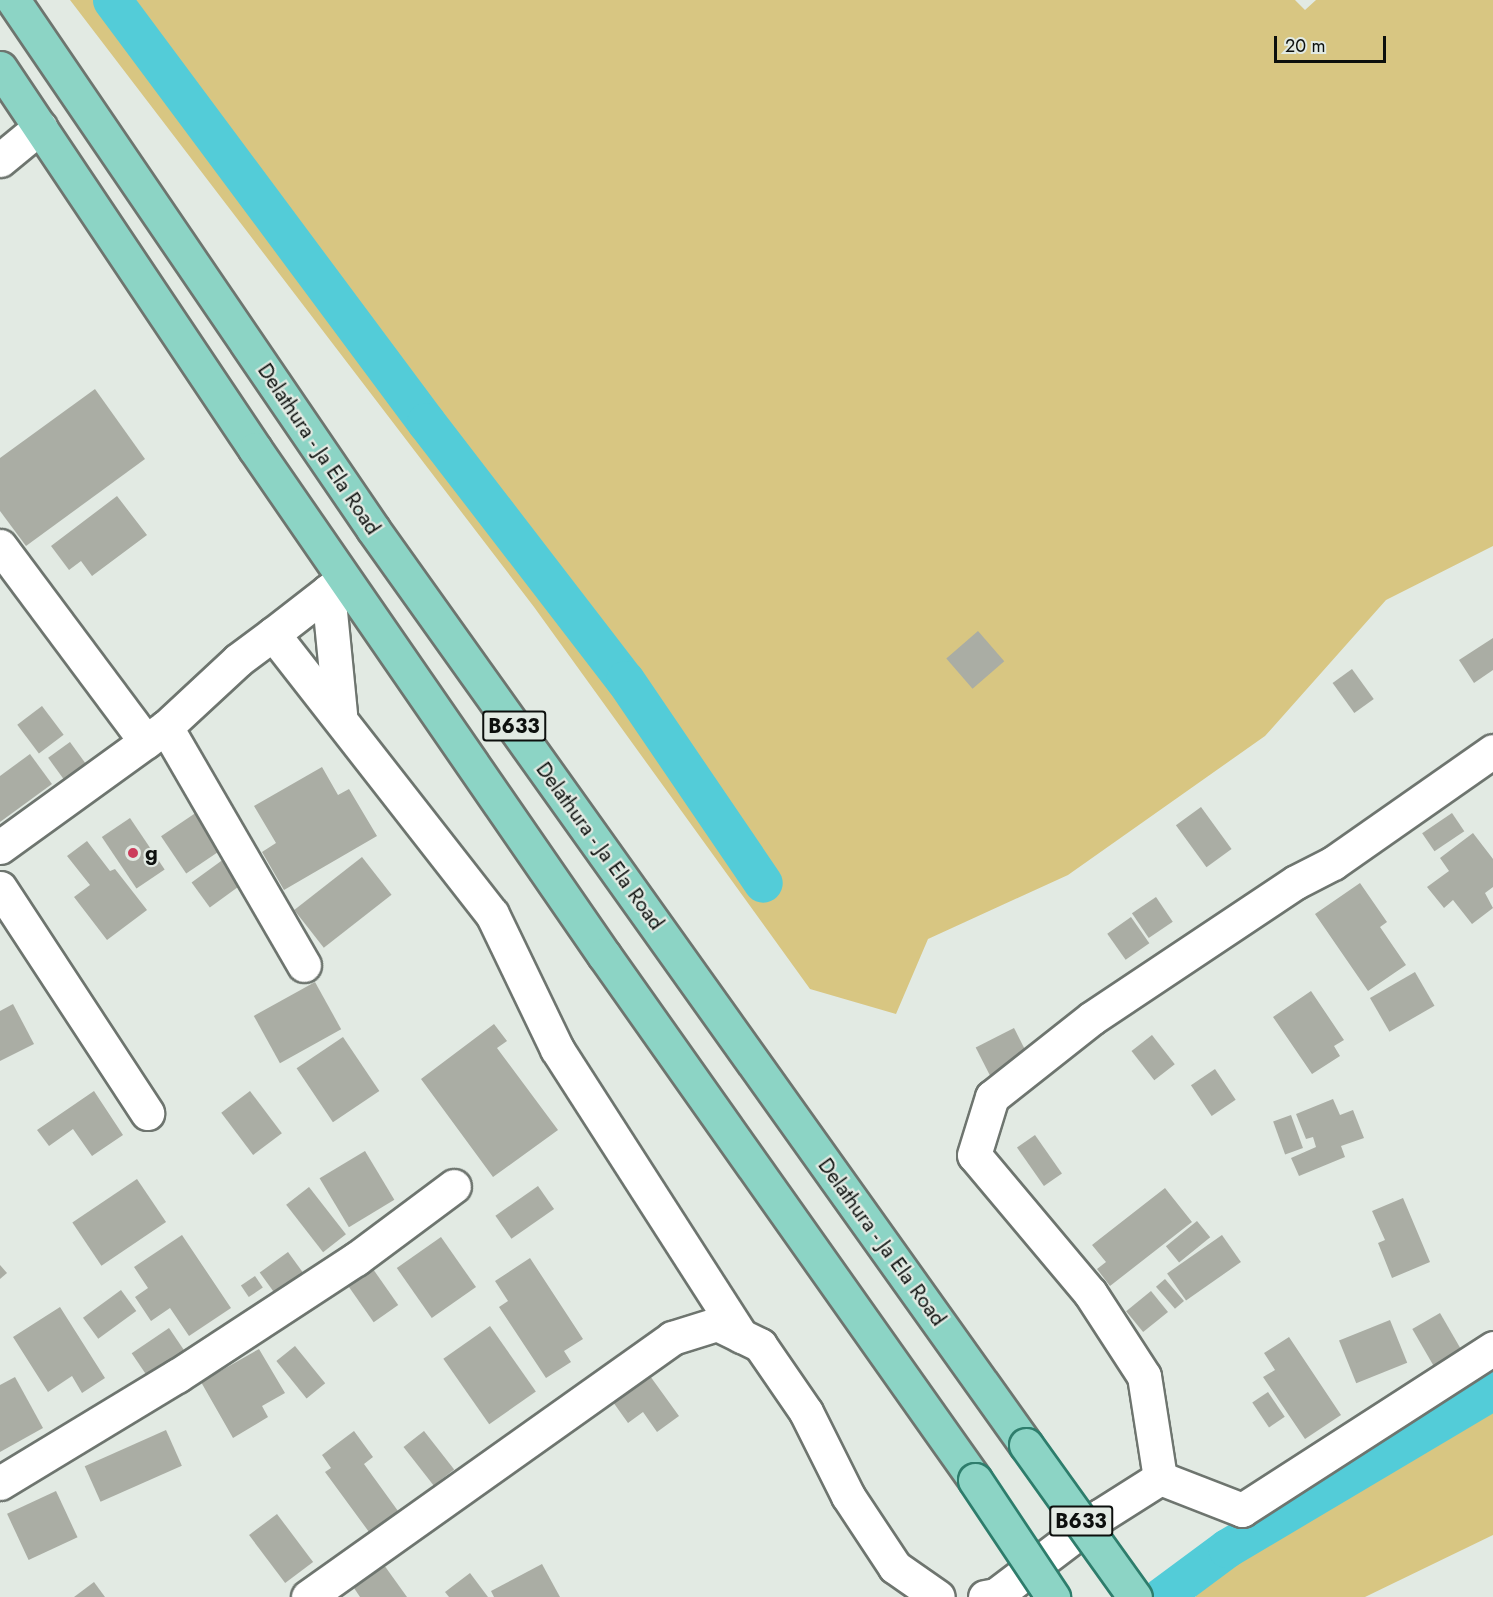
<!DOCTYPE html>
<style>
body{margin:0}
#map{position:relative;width:1493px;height:1597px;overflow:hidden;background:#e2eae3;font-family:Jost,sans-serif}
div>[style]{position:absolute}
.green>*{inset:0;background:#d8c682}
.canal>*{height:39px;margin:-19.5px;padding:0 19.5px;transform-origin:19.5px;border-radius:19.5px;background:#53ccd8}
.building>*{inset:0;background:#aaada4;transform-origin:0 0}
.roads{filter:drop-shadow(2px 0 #6e756f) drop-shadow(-2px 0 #6e756f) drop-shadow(0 2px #6e756f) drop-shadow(0 -2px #6e756f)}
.street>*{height:33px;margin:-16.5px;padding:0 16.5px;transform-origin:16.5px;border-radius:16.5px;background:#fff}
.primary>*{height:33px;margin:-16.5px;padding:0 16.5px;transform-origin:16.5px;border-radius:16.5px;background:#8cd4c5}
.bridges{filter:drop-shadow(2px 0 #2e7d6c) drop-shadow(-2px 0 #2e7d6c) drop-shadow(0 2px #2e7d6c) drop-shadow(0 -2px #2e7d6c)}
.primary-bridge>*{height:33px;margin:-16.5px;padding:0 16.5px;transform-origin:16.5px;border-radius:16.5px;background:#8cd4c5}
.dots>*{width:16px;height:16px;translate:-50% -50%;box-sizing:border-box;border:3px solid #e2eae3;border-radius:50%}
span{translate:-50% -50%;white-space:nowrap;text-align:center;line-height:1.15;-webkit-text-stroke:4.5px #e2eae3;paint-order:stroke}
.shield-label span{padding:2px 4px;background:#e2eae3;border:2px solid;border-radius:4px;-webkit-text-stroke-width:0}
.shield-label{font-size:20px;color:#0d100e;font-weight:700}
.street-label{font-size:21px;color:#0d100e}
.poi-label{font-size:21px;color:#0d100e;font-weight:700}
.left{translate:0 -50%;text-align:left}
.scale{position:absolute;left:1274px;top:36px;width:112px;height:27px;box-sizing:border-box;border:3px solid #0d100e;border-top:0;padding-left:8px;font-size:18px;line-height:21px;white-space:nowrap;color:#0d100e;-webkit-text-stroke:4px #e2eae3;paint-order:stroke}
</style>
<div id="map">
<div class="green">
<i style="clip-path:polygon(70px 0,1295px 0,1305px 10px,1316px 0,1493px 0,1493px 546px,1386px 600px,1265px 736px,1068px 875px,928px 939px,896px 1014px,810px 989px,534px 607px)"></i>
<i style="clip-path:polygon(1493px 1410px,1493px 1535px,1365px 1597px,1196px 1597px,1191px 1589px)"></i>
</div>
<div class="canal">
<i style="left:112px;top:0;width:526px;rotate:53.35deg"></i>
<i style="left:426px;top:422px;width:326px;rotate:52.4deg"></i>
<i style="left:625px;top:680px;width:245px;rotate:55.8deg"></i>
<i style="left:1161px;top:1597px;width:82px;rotate:-36.6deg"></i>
<i style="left:1227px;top:1548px;width:309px;rotate:-30.7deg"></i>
</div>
<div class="building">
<i style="clip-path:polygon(95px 389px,145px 459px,26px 546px,0 511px,0 458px)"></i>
<i style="clip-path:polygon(117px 496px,147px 535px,92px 576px,81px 561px,69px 570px,51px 546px)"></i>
<i style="left:978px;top:631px;width:40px;height:42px;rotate:49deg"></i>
<i style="clip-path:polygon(1493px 638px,1493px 670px,1474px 683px,1459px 660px)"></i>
<i style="left:1352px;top:669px;width:37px;height:24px;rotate:54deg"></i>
<i style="left:42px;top:706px;width:36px;height:31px;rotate:53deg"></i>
<i style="left:70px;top:742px;width:29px;height:27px;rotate:54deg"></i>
<i style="clip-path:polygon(30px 754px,52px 784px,0 822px,0 776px)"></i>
<i style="clip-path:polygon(322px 767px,338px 795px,349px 789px,377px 836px,284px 890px,262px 852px,276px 843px,254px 806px)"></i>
<i style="left:1201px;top:807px;width:52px;height:31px;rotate:54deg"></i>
<i style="left:200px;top:810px;width:45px;height:47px;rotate:56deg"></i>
<i style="left:1452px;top:813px;width:22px;height:36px;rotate:56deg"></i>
<i style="left:130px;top:818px;width:62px;height:34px;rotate:56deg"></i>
<i style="clip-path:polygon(1473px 833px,1493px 859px,1493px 887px,1485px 893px,1493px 908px,1472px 924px,1453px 900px,1444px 908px,1427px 887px,1449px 871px,1440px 858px)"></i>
<i style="clip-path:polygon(87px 841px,110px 871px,115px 869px,147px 910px,107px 940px,74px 897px,90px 885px,67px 856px)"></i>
<i style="left:228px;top:856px;width:31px;height:45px;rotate:54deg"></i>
<i style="left:362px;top:857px;width:48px;height:86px;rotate:52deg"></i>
<i style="clip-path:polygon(1360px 883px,1387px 922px,1380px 927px,1406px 965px,1368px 991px,1315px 914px)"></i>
<i style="left:1156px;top:897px;width:30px;height:29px;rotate:56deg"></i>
<i style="left:1131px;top:917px;width:32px;height:29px;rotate:55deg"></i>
<i style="left:1415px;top:972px;width:39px;height:52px;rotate:60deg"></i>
<i style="left:315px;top:982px;width:54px;height:70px;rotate:61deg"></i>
<i style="clip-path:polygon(1311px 991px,1344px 1040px,1334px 1046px,1340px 1056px,1312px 1074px,1273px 1017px)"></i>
<i style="clip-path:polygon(13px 1004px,34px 1044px,0 1061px,0 1011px)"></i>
<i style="clip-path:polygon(494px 1024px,507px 1041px,497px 1048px,558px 1130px,493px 1177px,421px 1079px)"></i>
<i style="left:1014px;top:1028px;width:36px;height:43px;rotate:63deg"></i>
<i style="left:1152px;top:1035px;width:37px;height:26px;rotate:52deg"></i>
<i style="left:343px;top:1037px;width:65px;height:56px;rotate:56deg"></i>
<i style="left:1215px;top:1069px;width:37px;height:29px;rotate:56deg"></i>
<i style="clip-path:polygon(94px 1091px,123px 1135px,92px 1156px,73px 1129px,49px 1146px,37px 1130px)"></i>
<i style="left:250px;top:1091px;width:53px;height:36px;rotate:53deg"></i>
<i style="clip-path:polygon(1333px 1099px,1340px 1115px,1353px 1110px,1364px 1138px,1341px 1146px,1345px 1157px,1299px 1176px,1291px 1158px,1316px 1147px,1313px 1137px,1306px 1139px,1296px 1114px)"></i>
<i style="left:1291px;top:1115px;width:35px;height:19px;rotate:70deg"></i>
<i style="left:1035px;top:1135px;width:47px;height:22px;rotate:55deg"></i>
<i style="left:365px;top:1151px;width:57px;height:53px;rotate:59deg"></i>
<i style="left:137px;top:1179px;width:52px;height:78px;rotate:56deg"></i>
<i style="left:538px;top:1186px;width:28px;height:52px;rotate:55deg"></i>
<i style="left:309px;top:1187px;width:60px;height:29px;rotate:52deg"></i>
<i style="clip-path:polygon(1165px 1188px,1192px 1222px,1110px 1286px,1097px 1269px,1106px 1262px,1092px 1245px)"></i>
<i style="clip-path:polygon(1403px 1198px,1430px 1262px,1392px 1278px,1378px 1243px,1385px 1240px,1372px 1211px)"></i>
<i style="left:1197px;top:1221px;width:21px;height:40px;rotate:51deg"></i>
<i style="clip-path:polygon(182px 1235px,231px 1308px,189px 1336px,170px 1308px,151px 1321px,135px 1297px,148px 1288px,134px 1267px)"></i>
<i style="left:1222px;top:1235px;width:33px;height:67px;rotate:55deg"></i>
<i style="left:441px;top:1237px;width:61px;height:54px;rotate:55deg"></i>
<i style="left:288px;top:1252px;width:34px;height:35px;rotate:54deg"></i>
<i style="clip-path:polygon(530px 1258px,583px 1339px,564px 1351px,571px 1362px,546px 1378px,499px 1307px,508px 1301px,495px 1281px)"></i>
<i style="clip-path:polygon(0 1265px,7px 1273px,0 1279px)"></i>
<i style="left:373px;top:1269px;width:44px;height:30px;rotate:55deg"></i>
<i style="left:255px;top:1276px;width:14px;height:17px;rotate:56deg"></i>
<i style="left:1165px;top:1279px;width:29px;height:12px;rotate:49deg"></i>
<i style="left:121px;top:1290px;width:26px;height:47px;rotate:54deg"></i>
<i style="left:1151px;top:1291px;width:27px;height:32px;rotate:51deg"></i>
<i style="clip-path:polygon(60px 1307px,105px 1378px,82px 1393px,72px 1376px,48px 1392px,13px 1337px)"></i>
<i style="left:1440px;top:1313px;width:44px;height:32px;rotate:60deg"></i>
<i style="left:1390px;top:1320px;width:46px;height:55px;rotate:68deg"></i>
<i style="left:490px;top:1326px;width:80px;height:57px;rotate:55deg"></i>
<i style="left:169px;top:1328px;width:30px;height:45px;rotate:56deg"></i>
<i style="clip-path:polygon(1289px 1337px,1341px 1415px,1305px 1439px,1263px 1377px,1275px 1370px,1264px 1353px)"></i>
<i style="left:295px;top:1346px;width:48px;height:24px;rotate:51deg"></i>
<i style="clip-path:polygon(259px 1349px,285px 1393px,262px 1406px,268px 1417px,233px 1438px,201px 1382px)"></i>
<i style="clip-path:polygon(645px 1369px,679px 1416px,657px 1432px,643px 1412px,628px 1423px,608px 1395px)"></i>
<i style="clip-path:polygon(15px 1377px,43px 1428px,0 1452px,0 1385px)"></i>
<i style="left:1268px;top:1392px;width:30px;height:19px;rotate:56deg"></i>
<i style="left:166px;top:1430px;width:39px;height:89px;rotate:66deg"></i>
<i style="clip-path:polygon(354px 1431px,373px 1457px,364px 1464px,398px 1511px,369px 1532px,325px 1472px,331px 1468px,322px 1455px)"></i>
<i style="left:424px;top:1431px;width:49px;height:26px;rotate:52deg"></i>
<i style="left:56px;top:1491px;width:51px;height:54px;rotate:65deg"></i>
<i style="left:277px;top:1514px;width:60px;height:35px;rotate:53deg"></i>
<i style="clip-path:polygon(542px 1564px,560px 1597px,494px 1597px,491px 1591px)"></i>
<i style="clip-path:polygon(384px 1565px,407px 1597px,360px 1597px,354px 1588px)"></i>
<i style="clip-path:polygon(470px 1573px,488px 1597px,449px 1597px,445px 1592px)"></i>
<i style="clip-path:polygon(94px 1582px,105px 1597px,74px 1597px)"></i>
</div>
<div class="roads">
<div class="street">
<i style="left:0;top:160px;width:52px;rotate:-39.5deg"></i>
<i style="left:0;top:546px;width:244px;rotate:53.3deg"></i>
<i style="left:328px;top:591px;width:124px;rotate:84.4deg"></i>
<i style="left:273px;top:634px;width:86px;rotate:-37.9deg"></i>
<i style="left:166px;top:727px;width:275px;rotate:59.9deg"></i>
<i style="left:0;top:847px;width:205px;rotate:-35.9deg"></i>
<i style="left:166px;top:727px;width:98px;rotate:-42.9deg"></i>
<i style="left:238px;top:660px;width:44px;rotate:-36.6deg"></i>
<i style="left:273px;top:634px;width:355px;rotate:52deg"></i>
<i style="left:492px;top:914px;width:150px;rotate:64.3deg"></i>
<i style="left:557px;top:1049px;width:341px;rotate:57.3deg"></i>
<i style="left:0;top:888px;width:269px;rotate:56.8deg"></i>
<i style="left:1160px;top:1478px;width:88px;rotate:21.3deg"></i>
<i style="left:1242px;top:1510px;width:299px;rotate:-32.8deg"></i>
<i style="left:0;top:1483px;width:207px;rotate:-31.2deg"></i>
<i style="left:177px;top:1376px;width:214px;rotate:-33.2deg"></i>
<i style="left:356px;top:1259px;width:122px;rotate:-36.7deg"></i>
<i style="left:308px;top:1597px;width:447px;rotate:-35.4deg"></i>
<i style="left:672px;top:1338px;width:47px;rotate:-17.3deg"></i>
<i style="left:717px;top:1324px;width:48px;rotate:26deg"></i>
<i style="left:760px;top:1345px;width:81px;rotate:55.5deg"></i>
<i style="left:806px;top:1412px;width:94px;rotate:63.4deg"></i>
<i style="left:848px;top:1496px;width:85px;rotate:56.5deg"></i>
<i style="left:895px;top:1567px;width:52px;rotate:34.9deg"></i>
<i style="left:985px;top:1597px;width:11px;rotate:-10deg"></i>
<i style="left:996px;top:1595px;width:131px;rotate:-37.2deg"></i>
<i style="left:1100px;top:1516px;width:71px;rotate:-32.3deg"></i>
<i style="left:1160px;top:1478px;width:103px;rotate:-98.9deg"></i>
<i style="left:1144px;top:1376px;width:99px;rotate:-123deg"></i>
<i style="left:1090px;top:1293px;width:180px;rotate:-130deg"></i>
<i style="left:974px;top:1155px;width:61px;rotate:-72.8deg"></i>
<i style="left:992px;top:1097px;width:127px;rotate:-38.3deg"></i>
<i style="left:1092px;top:1018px;width:245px;rotate:-33.7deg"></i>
<i style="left:1296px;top:882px;width:42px;rotate:-27.2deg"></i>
<i style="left:1333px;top:863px;width:195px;rotate:-35deg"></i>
</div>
<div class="primary">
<i style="left:13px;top:0;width:640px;rotate:55.76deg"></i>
<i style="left:373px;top:529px;width:1125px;rotate:54.52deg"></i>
<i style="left:0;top:68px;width:458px;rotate:56.2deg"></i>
<i style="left:255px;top:449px;width:615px;rotate:55.41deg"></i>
<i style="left:604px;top:955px;width:643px;rotate:54.75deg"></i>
</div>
</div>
<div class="bridges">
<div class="primary-bridge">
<i style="left:1026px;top:1445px;width:187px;rotate:54.4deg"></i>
<i style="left:975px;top:1480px;width:141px;rotate:56.3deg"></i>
</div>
</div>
<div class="dots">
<i style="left:133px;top:853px;background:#cc3c5b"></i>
</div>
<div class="shield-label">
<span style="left:514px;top:726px">B633</span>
<span style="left:1081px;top:1521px">B633</span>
</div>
<div class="street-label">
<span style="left:319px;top:449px;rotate:56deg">Delathura - Ja Ela Road</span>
<span style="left:600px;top:846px;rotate:54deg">Delathura - Ja Ela Road</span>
<span style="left:882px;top:1242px;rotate:54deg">Delathura - Ja Ela Road</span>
</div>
<div class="poi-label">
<span class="left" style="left:145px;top:853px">g</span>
</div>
<div class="scale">20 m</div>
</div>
